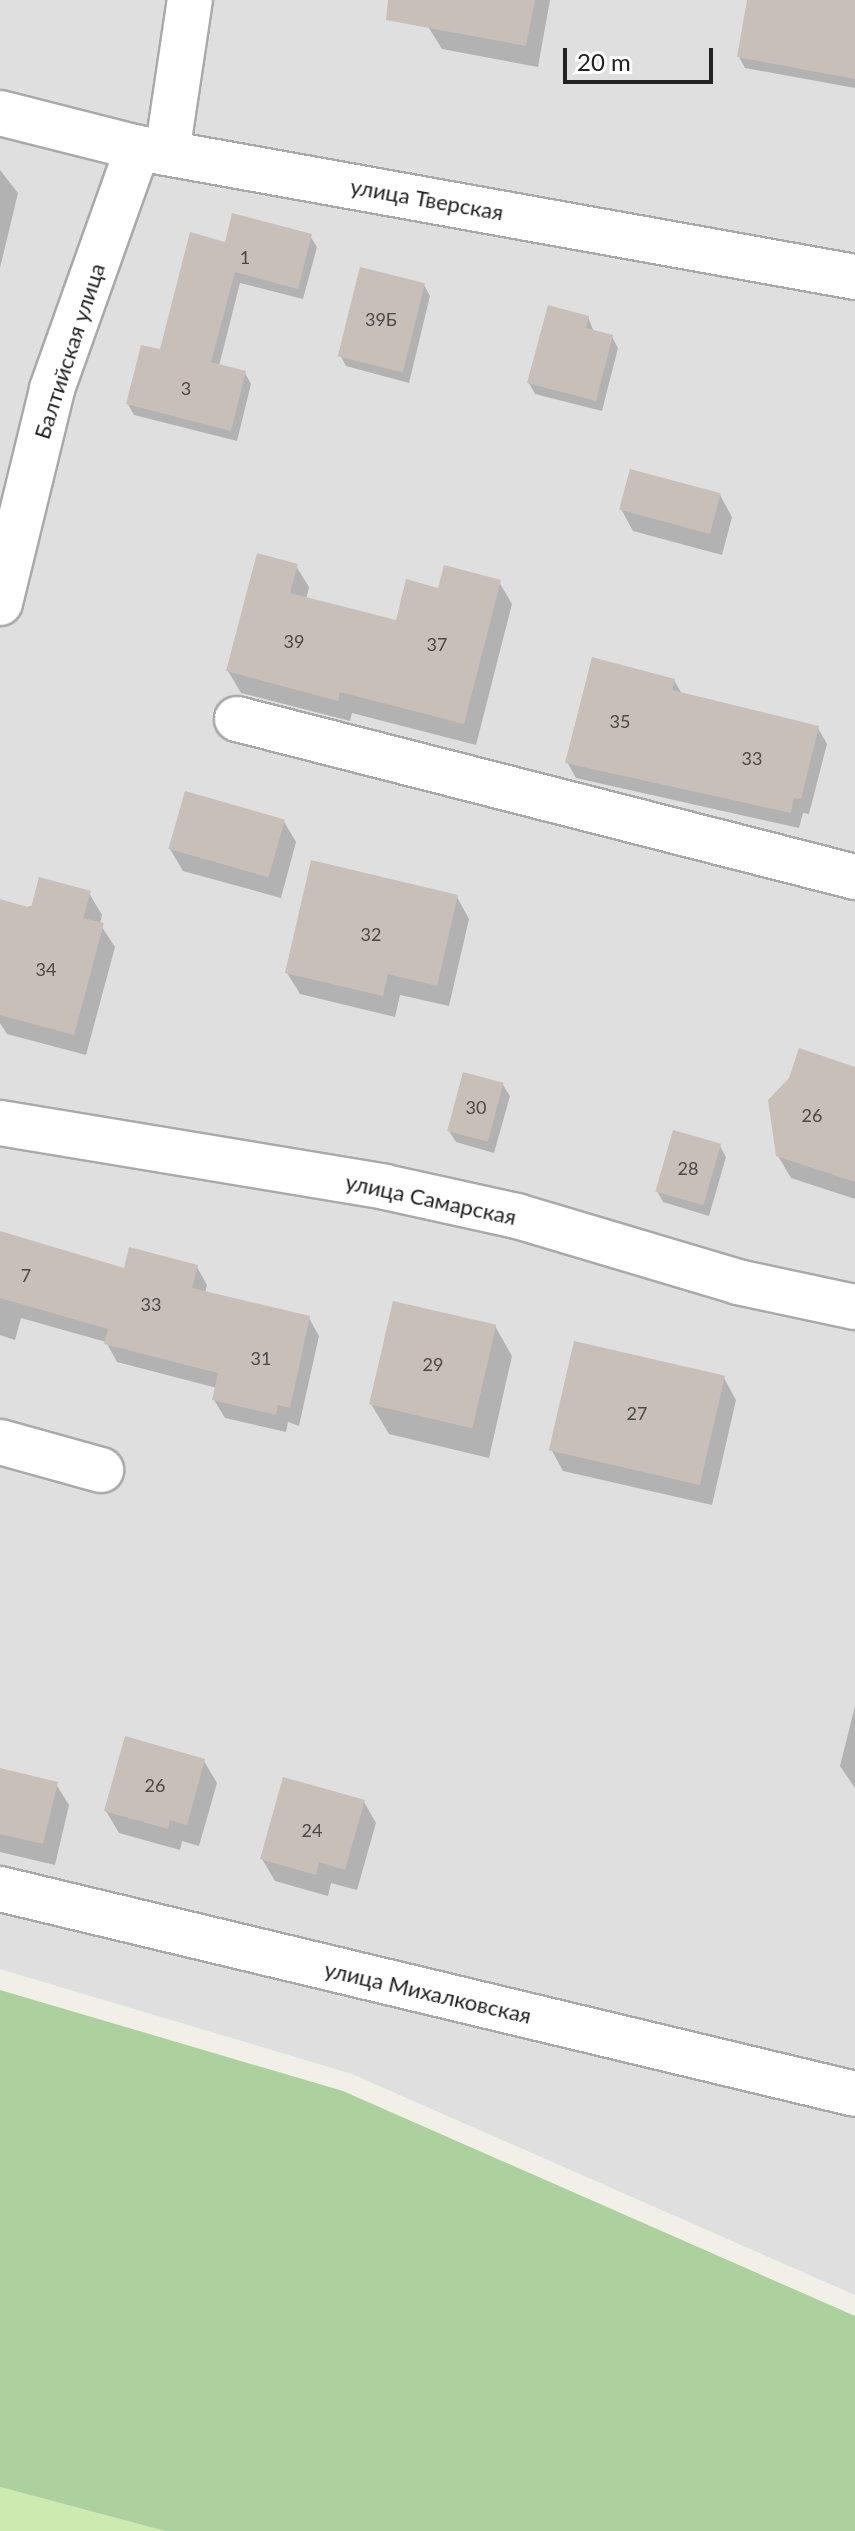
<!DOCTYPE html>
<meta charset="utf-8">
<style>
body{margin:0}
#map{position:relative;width:855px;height:2531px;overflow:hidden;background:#f2efe9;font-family:Lato,sans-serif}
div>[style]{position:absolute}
.residential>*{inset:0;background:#e0dfdf}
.grass>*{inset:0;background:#cdebb0}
.forest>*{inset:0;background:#add19e}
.shadow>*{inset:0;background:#0003}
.building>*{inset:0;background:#c7bfb8;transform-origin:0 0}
.roads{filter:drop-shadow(2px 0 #a9a9a9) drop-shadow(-2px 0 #a9a9a9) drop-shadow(0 2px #a9a9a9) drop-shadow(0 -2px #a9a9a9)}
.minor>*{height:44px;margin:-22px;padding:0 22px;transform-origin:22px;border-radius:22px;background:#fff}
span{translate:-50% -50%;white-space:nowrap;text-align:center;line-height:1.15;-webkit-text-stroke:8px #fff;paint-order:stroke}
.number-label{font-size:18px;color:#4b4948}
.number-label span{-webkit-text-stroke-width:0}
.street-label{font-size:22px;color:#222}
.scale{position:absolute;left:563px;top:48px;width:150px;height:36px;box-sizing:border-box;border:4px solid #222;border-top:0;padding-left:10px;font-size:24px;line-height:28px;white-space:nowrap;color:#222;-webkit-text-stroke:6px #fff;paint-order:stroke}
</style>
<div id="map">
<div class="residential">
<i style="clip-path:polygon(0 0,855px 0,855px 2295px,352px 2074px,0 1969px)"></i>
</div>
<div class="grass">
<i style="clip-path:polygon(0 2487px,165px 2531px,0 2531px)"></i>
</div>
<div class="forest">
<i style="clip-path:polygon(0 1990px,343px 2091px,855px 2316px,855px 2531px,165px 2531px,0 2487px)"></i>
</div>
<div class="shadow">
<i style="clip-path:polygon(434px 0,550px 0,538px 67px,442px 49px,429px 28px)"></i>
<i style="clip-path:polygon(749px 0,855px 0,855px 88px,745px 68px,739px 57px)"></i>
<i style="clip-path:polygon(0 170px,18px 193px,0 268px)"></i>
<i style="clip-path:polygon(310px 236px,317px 247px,303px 299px,240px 283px,219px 366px,245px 373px,251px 384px,237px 441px,134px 415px,128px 404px,226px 244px)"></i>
<i style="clip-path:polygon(424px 285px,430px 296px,409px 383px,346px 366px,340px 355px)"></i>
<i style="clip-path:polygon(588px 317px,594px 332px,612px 337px,618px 348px,602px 411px,535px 394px,529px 383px)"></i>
<i style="clip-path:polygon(720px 495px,732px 517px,722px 555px,633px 531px,621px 509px)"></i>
<i style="clip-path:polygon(296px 566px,309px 587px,306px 599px,397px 622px,440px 590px,499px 582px,512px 604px,476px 745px,352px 713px,350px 721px,241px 693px,228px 671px)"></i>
<i style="clip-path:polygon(674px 680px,682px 694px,818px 728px,827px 744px,809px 814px,803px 813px,799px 828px,576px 778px,567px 762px)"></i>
<i style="clip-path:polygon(283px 820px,296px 842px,281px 898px,183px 871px,170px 849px)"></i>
<i style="clip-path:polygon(89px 893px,102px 915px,100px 924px,115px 947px,86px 1055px,7px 1034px,0 1023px,0 913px)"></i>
<i style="clip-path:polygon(457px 897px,469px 919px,449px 1006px,400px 995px,395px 1017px,300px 994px,287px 973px)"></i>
<i style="clip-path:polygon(855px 1069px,855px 1199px,791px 1178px,778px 1156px)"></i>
<i style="clip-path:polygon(503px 1085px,510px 1096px,494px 1153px,456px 1142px,449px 1131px)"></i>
<i style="clip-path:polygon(720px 1146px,726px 1157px,709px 1216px,663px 1202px,657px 1191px)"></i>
<i style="clip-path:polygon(0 1234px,125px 1270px,197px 1267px,207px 1285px,205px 1293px,309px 1318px,319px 1336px,299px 1426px,288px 1422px,286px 1432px,225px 1418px,214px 1400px,217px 1388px,117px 1362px,106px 1342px,21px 1318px,15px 1340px,0 1335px)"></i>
<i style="clip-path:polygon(495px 1326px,512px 1356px,489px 1458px,389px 1434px,371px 1404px)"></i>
<i style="clip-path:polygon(724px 1378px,736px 1400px,712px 1505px,563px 1471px,551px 1449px)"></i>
<i style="clip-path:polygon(855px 1706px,855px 1788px,840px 1766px)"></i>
<i style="clip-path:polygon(204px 1761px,217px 1783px,199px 1846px,182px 1841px,180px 1850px,119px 1833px,106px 1811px)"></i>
<i style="clip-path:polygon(0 1770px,56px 1784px,69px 1805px,55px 1865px,0 1852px)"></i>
<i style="clip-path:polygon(364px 1802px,376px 1823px,357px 1890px,331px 1883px,328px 1896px,275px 1881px,262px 1859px)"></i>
</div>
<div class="building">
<i style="clip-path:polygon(388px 0,535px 0,526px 46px,386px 20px)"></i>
<i style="clip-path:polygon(747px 0,855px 0,855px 79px,737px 57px)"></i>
<i style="clip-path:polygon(232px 213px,312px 234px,298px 289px,235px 272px,211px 362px,246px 371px,231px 431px,126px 404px,141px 345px,160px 349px,190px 232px,225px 242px)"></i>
<i style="left:360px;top:267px;width:67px;height:92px;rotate:14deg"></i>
<i style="clip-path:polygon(548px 305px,589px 316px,586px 328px,613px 335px,596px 401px,527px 383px)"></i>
<i style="left:630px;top:469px;width:94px;height:42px;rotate:15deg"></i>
<i style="clip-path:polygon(257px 553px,298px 564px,290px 593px,396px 620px,406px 579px,438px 588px,444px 565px,501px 580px,464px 724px,340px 692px,338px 701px,226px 671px)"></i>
<i style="clip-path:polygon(592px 657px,675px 679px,672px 690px,819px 726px,801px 799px,794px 798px,791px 813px,565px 763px)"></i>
<i style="left:185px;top:791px;width:104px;height:60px;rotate:16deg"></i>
<i style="clip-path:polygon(311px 860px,458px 895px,437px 986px,388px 974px,383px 996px,285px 973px)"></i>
<i style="clip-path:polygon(39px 877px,91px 891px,83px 918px,104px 923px,74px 1035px,0 1015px,0 899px,31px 908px)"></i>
<i style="clip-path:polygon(799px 1048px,855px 1067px,855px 1182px,776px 1156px,768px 1100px,789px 1078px)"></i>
<i style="left:463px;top:1072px;width:42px;height:61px;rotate:15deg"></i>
<i style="left:673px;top:1130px;width:50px;height:64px;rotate:16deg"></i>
<i style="clip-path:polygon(0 1231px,124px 1268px,129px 1247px,198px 1265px,192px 1288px,310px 1316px,290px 1408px,278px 1405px,276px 1415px,212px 1400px,218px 1373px,104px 1344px,108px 1329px,0 1298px)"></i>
<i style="left:393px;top:1301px;width:106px;height:106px;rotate:13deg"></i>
<i style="left:574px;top:1341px;width:155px;height:112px;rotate:13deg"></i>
<i style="clip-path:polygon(125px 1736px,205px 1759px,187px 1825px,170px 1820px,168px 1829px,104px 1811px)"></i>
<i style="clip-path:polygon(0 1768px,58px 1782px,43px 1844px,0 1834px)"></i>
<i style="clip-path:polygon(283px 1777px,365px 1800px,345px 1870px,319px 1862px,316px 1875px,260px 1859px)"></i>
</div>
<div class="roads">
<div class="minor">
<i style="left:0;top:113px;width:142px;rotate:14.2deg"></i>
<i style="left:138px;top:148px;width:729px;rotate:10.2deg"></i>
<i style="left:167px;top:153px;width:155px;rotate:-81.5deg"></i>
<i style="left:0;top:603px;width:220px;rotate:-76.3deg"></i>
<i style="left:52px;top:389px;width:256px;rotate:-70.4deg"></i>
<i style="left:237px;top:719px;width:638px;rotate:14.34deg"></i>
<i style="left:0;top:1123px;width:390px;rotate:9.4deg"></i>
<i style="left:385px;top:1187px;width:135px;rotate:12.4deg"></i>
<i style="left:517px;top:1216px;width:231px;rotate:16.6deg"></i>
<i style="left:738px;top:1282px;width:120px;rotate:12.1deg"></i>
<i style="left:0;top:1442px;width:105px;rotate:15.5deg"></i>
<i style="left:0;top:1889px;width:879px;rotate:13.48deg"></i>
</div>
</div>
<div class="number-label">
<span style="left:245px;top:257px">1</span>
<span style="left:381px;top:319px">39Б</span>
<span style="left:186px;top:388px">3</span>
<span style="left:294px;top:641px">39</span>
<span style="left:437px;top:644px">37</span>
<span style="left:620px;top:721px">35</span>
<span style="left:752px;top:758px">33</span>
<span style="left:371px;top:934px">32</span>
<span style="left:46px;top:969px">34</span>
<span style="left:476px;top:1107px">30</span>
<span style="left:812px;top:1115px">26</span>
<span style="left:688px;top:1168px">28</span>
<span style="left:26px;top:1275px">7</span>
<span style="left:151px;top:1304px">33</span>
<span style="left:261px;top:1358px">31</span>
<span style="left:433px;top:1364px">29</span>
<span style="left:637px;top:1413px">27</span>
<span style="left:155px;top:1785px">26</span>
<span style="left:312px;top:1830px">24</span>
</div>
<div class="street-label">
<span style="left:427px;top:199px;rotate:10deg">улица Тверская</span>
<span style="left:69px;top:351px;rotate:-72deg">Балтийская улица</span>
<span style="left:431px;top:1199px;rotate:12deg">улица Самарская</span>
<span style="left:428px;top:1992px;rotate:13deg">улица Михалковская</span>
</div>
<div class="scale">20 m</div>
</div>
